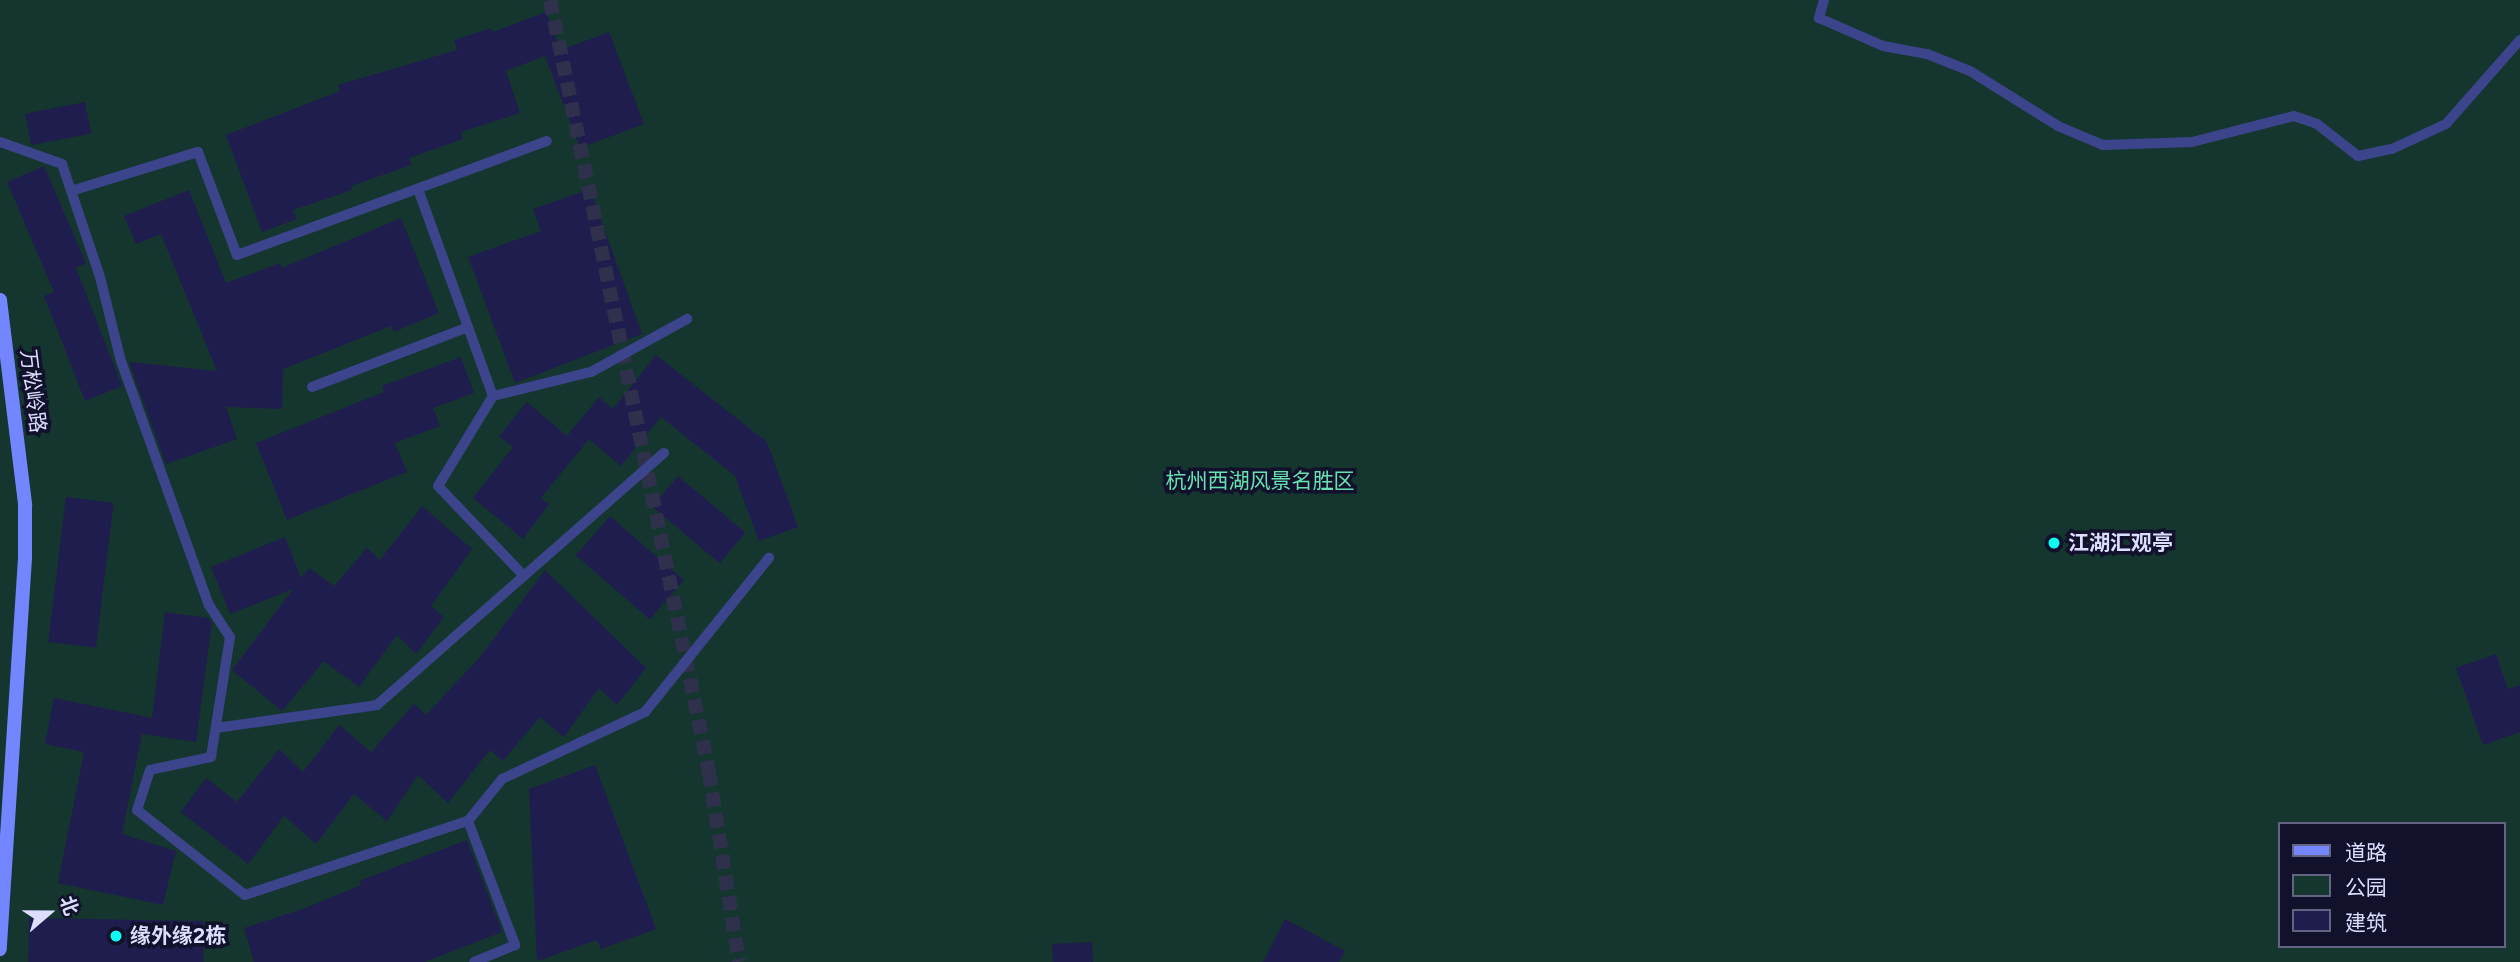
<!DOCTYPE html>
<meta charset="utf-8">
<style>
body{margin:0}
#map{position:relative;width:2520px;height:962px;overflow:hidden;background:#11112c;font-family:Figtree,"Noto Sans SC",sans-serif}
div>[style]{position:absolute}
.green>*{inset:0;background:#14362f}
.building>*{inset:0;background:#1f1d4d;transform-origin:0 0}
.secondary-tunnel>*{height:14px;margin-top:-7px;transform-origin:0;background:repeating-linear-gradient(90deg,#2f304c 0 14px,transparent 0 21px)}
.lane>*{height:10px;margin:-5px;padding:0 5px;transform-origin:5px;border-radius:5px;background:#3c458b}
.secondary>*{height:14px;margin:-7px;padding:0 7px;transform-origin:7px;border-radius:7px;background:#7385ff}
.dots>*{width:19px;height:19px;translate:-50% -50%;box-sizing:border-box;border:4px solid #11112c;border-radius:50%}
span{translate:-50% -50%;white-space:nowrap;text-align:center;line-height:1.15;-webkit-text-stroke:7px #11112c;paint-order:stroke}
.street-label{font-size:21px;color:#dcddff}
.park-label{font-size:21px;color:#65e2af}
.poi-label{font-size:21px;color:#dcddff;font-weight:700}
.left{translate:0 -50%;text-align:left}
.legend{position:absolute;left:2278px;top:822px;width:228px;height:126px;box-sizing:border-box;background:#11112c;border:2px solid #626380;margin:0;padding:9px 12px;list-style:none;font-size:21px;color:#dcddff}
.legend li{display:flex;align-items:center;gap:14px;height:35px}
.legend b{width:35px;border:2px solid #626380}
.north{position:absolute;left:14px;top:878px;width:70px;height:70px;-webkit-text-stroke:5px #11112c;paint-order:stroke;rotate:70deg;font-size:19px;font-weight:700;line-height:28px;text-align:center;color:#dcddff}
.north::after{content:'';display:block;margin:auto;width:24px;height:32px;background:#dcddff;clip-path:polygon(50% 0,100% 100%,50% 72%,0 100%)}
</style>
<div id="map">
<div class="green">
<i style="clip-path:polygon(evenodd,0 0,2520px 0,2520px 962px,0 962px,0 0,2280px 824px,2504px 824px,2504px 946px,2280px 946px,2280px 824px)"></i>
</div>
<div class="building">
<i style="clip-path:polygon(546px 12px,561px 50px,609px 32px,644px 124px,580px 148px,545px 56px,506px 71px,520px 113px,461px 132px,463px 139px,409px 158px,411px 165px,351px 186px,352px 190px,293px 210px,297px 219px,262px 232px,226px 135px,340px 91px,338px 85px,457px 50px,454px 40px,492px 28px,493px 32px)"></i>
<i style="left:85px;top:102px;width:32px;height:61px;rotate:79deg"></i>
<i style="clip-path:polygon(44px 166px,86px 263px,76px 268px,122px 386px,85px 401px,44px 296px,54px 292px,7px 182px)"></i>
<i style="clip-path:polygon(590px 189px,642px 334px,515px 383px,468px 257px,541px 231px,533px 209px)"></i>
<i style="clip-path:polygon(189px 190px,226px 283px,280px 263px,282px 268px,401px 218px,439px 313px,394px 332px,391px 326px,283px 369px,282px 409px,226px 407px,237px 439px,166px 464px,129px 362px,217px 371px,161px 234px,136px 244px,124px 216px)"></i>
<i style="clip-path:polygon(656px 355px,767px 442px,798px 527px,759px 541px,735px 476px,661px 417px,621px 466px,589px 439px,541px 498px,549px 504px,523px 539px,473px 498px,513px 447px,499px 436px,527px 402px,567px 436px,599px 397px,613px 409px)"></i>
<i style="clip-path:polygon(461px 357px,474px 393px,433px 408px,440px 426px,395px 443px,407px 472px,287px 520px,256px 443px,384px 392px,382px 386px)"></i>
<i style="left:678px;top:476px;width:88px;height:40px;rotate:40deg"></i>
<i style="left:66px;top:497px;width:48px;height:146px;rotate:7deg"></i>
<i style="clip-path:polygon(422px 506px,472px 549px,431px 606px,444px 617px,416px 654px,397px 635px,359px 687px,324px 661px,282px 711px,232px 670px,293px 589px,230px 614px,211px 567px,285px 537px,301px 578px,309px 568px,334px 586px,367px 548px,380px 560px)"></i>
<i style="left:610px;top:516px;width:98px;height:52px;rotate:41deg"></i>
<i style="clip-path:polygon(545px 570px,646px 668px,617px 705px,599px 688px,564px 737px,540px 717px,503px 761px,490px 750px,448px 803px,418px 775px,387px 821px,354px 794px,316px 844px,284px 816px,248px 864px,181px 812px,206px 778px,237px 802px,279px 749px,303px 772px,339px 725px,371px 752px,414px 704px,426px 715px,480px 657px)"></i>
<i style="clip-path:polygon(165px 612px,208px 618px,212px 623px,196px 742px,142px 734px,122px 834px,176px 851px,163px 905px,58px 883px,84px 752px,45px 744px,54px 698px,152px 718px)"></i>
<i style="clip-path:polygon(2496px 654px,2508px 689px,2520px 685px,2520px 732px,2483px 745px,2456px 668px)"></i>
<i style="clip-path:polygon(595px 765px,656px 929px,601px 949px,597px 940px,537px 961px,529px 789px)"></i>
<i style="clip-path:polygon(467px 840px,502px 932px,425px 962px,254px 962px,244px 928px,303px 909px,361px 885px,359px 881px)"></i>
<i style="left:29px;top:918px;width:175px;height:44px;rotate:1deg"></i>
<i style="clip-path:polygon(1285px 919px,1345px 951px,1339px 962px,1263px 962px)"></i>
<i style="left:1092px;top:942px;width:20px;height:40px;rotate:87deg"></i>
</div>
<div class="secondary-tunnel">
<i style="left:550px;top:0;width:788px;rotate:78.36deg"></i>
<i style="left:709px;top:772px;width:192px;rotate:81deg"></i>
</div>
<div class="lane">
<i style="left:1824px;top:0;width:19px;rotate:106deg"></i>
<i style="left:1819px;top:18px;width:70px;rotate:23.6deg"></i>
<i style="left:1883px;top:46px;width:45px;rotate:10.3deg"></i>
<i style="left:1927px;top:54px;width:46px;rotate:21.6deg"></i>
<i style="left:1970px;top:71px;width:104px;rotate:32deg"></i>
<i style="left:2058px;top:126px;width:49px;rotate:22.9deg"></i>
<i style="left:2103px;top:145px;width:89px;rotate:-1.9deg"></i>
<i style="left:2192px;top:142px;width:105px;rotate:-14.3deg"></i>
<i style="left:2294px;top:116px;width:24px;rotate:19deg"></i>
<i style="left:2317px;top:124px;width:52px;rotate:38deg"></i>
<i style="left:2358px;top:156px;width:35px;rotate:-12deg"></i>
<i style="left:2392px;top:149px;width:60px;rotate:-24.8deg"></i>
<i style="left:2446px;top:124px;width:112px;rotate:-48.6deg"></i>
<i style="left:0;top:142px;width:66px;rotate:19.5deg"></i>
<i style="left:62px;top:164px;width:119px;rotate:71.4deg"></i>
<i style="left:100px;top:277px;width:87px;rotate:76deg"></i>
<i style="left:121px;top:361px;width:259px;rotate:70.2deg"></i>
<i style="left:209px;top:605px;width:38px;rotate:57deg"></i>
<i style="left:230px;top:637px;width:121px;rotate:99deg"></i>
<i style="left:211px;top:757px;width:62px;rotate:168deg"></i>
<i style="left:150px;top:770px;width:42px;rotate:108deg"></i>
<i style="left:137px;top:810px;width:137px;rotate:38.2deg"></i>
<i style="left:245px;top:895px;width:235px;rotate:-18.4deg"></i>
<i style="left:468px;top:821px;width:133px;rotate:69.2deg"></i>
<i style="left:515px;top:945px;width:44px;rotate:157.5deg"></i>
<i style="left:418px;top:189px;width:220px;rotate:70.1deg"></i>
<i style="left:493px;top:396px;width:105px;rotate:121.4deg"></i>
<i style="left:438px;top:486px;width:124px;rotate:46.3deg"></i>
<i style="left:71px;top:191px;width:133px;rotate:-17.1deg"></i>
<i style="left:198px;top:152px;width:110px;rotate:69.3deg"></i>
<i style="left:237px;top:255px;width:330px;rotate:-20.2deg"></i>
<i style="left:312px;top:387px;width:167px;rotate:-21deg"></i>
<i style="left:493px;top:396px;width:101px;rotate:-13.8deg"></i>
<i style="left:591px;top:372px;width:110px;rotate:-28.9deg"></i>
<i style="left:216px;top:728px;width:163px;rotate:-8.1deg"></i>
<i style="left:377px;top:705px;width:382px;rotate:-41.3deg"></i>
<i style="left:468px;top:821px;width:54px;rotate:-51deg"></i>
<i style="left:502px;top:779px;width:158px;rotate:-25.1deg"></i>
<i style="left:645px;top:712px;width:198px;rotate:-51.2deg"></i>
</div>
<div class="secondary">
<i style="left:0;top:300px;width:207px;rotate:83deg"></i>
<i style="left:25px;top:505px;width:53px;rotate:90deg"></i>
<i style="left:25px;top:558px;width:392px;rotate:93.7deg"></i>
</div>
<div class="dots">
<i style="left:2054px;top:543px;background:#08fff1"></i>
<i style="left:116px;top:936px;background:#08fff1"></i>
</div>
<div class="street-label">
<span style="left:33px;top:391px;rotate:83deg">万松岭路</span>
</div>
<div class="park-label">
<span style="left:1260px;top:481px">杭州西湖风景名胜区</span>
</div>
<div class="poi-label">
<span class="left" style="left:2068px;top:543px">江湖汇观亭</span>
<span class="left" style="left:130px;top:936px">缘外缘2栋</span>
</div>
<ul class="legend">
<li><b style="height:9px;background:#7385ff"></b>道路</li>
<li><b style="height:19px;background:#14362f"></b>公园</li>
<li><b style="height:19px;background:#1f1d4d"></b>建筑</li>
</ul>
<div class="north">北</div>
</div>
